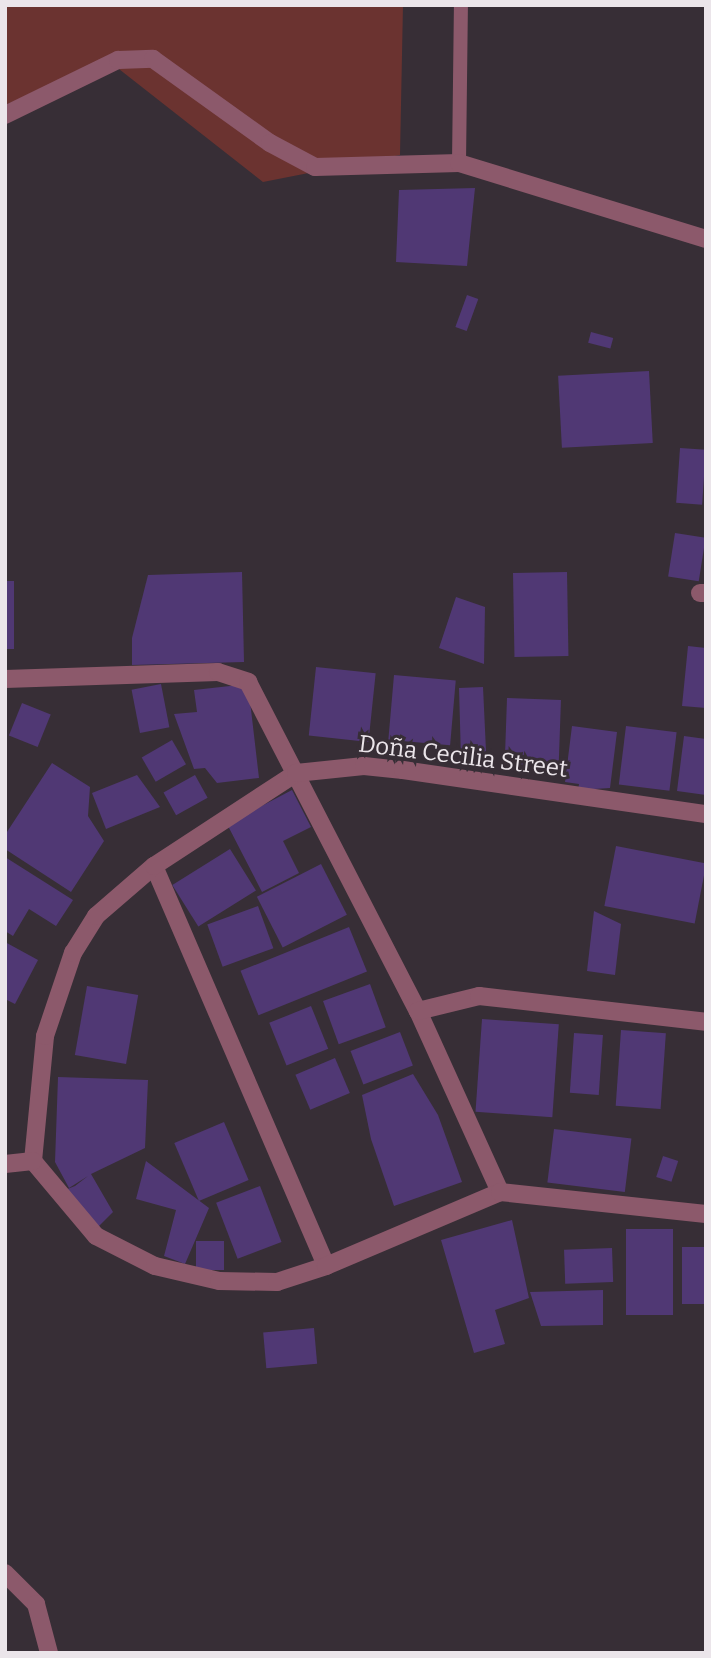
<!DOCTYPE html>
<meta charset="utf-8">
<style>
body{margin:0}
#map{position:relative;width:711px;height:1658px;overflow:hidden;background:#372e36;font-family:Bitter,serif}
div>[style]{position:absolute}
.green>*{inset:0;background:#6b3330}
.building>*{inset:0;background:#503874;transform-origin:0 0}
.service>*{height:14px;margin:-7px;padding:0 7px;transform-origin:7px;border-radius:7px;background:#8c596b}
.minor>*{height:18px;margin:-9px;padding:0 9px;transform-origin:9px;border-radius:9px;background:#8c596b}
span{translate:-50% -50%;white-space:nowrap;text-align:center;line-height:1.15;-webkit-text-stroke:6px #372e36;paint-order:stroke}
.street-label{font-size:24px;color:#ebe5ea}
.frame{position:absolute;inset:0;border:7px solid #ebe5ea;pointer-events:none}
</style>
<div id="map">
<div class="green">
<i style="clip-path:polygon(5px 5px,403px 5px,400px 155px,263px 182px,110px 62px,5px 105px)"></i>
</div>
<div class="building">
<i style="clip-path:polygon(475px 188px,467px 266px,396px 262px,399px 190px)"></i>
<i style="left:467px;top:295px;width:12px;height:34px;rotate:20deg"></i>
<i style="left:591px;top:332px;width:23px;height:11px;rotate:15deg"></i>
<i style="left:649px;top:371px;width:72px;height:91px;rotate:87deg"></i>
<i style="left:680px;top:448px;width:26px;height:55px;rotate:4deg"></i>
<i style="left:675px;top:533px;width:31px;height:44px;rotate:9deg"></i>
<i style="clip-path:polygon(242px 572px,244px 662px,132px 665px,132px 638px,148px 575px)"></i>
<i style="left:567px;top:572px;width:84px;height:54px;rotate:89deg"></i>
<i style="left:5px;top:581px;width:9px;height:68px"></i>
<i style="clip-path:polygon(456px 597px,485px 607px,484px 664px,439px 648px)"></i>
<i style="clip-path:polygon(688px 646px,706px 648px,706px 708px,682px 706px)"></i>
<i style="left:316px;top:667px;width:60px;height:69px;rotate:6deg"></i>
<i style="left:394px;top:675px;width:62px;height:65px;rotate:5deg"></i>
<i style="left:161px;top:684px;width:44px;height:30px;rotate:79deg"></i>
<i style="clip-path:polygon(248px 684px,259px 778px,217px 783px,205px 768px,194px 769px,174px 714px,197px 712px,194px 690px)"></i>
<i style="clip-path:polygon(483px 687px,486px 751px,461px 759px,459px 688px)"></i>
<i style="left:507px;top:698px;width:54px;height:66px;rotate:2deg"></i>
<i style="left:22px;top:703px;width:31px;height:35px;rotate:22deg"></i>
<i style="clip-path:polygon(572px 726px,617px 732px,610px 788px,578px 790px,579px 784px,565px 782px)"></i>
<i style="left:626px;top:726px;width:51px;height:59px;rotate:7deg"></i>
<i style="clip-path:polygon(684px 736px,706px 739px,706px 795px,677px 791px)"></i>
<i style="left:172px;top:740px;width:28px;height:35px;rotate:60deg"></i>
<i style="clip-path:polygon(52px 763px,90px 787px,88px 816px,104px 841px,71px 892px,5px 849px,5px 835px)"></i>
<i style="clip-path:polygon(137px 775px,160px 807px,106px 829px,92px 793px)"></i>
<i style="left:195px;top:775px;width:26px;height:36px;rotate:61deg"></i>
<i style="clip-path:polygon(292px 790px,311px 827px,283px 841px,299px 873px,262px 892px,227px 824px)"></i>
<i style="left:616px;top:846px;width:92px;height:61px;rotate:11deg"></i>
<i style="left:230px;top:849px;width:49px;height:68px;rotate:58deg"></i>
<i style="clip-path:polygon(5px 857px,73px 900px,56px 926px,29px 909px,13px 936px,5px 931px)"></i>
<i style="left:321px;top:864px;width:57px;height:72px;rotate:63deg"></i>
<i style="left:258px;top:906px;width:45px;height:54px;rotate:70deg"></i>
<i style="clip-path:polygon(594px 911px,621px 924px,615px 975px,587px 971px)"></i>
<i style="left:349px;top:927px;width:48px;height:117px;rotate:68deg"></i>
<i style="clip-path:polygon(5px 942px,38px 960px,15px 1004px,5px 999px)"></i>
<i style="left:370px;top:984px;width:46px;height:50px;rotate:70deg"></i>
<i style="left:87px;top:986px;width:52px;height:70px;rotate:10deg"></i>
<i style="left:311px;top:1006px;width:46px;height:45px;rotate:68deg"></i>
<i style="left:482px;top:1019px;width:77px;height:93px;rotate:4deg"></i>
<i style="left:621px;top:1030px;width:45px;height:76px;rotate:4deg"></i>
<i style="left:400px;top:1032px;width:36px;height:53px;rotate:69deg"></i>
<i style="left:574px;top:1033px;width:29px;height:60px;rotate:4deg"></i>
<i style="left:335px;top:1058px;width:38px;height:43px;rotate:67deg"></i>
<i style="clip-path:polygon(413px 1074px,438px 1115px,462px 1182px,394px 1206px,371px 1139px,362px 1095px)"></i>
<i style="clip-path:polygon(58px 1077px,148px 1080px,145px 1148px,91px 1174px,113px 1212px,96px 1229px,60px 1192px,75px 1186px,88px 1176px,69px 1188px,55px 1162px)"></i>
<i style="left:224px;top:1122px;width:63px;height:54px;rotate:67deg"></i>
<i style="left:554px;top:1129px;width:78px;height:54px;rotate:7deg"></i>
<i style="left:663px;top:1156px;width:16px;height:22px;rotate:18deg"></i>
<i style="clip-path:polygon(146px 1161px,209px 1208px,185px 1264px,164px 1256px,176px 1210px,136px 1199px)"></i>
<i style="left:260px;top:1186px;width:60px;height:47px;rotate:69deg"></i>
<i style="clip-path:polygon(512px 1220px,529px 1298px,495px 1310px,505px 1344px,474px 1353px,441px 1240px)"></i>
<i style="left:626px;top:1229px;width:47px;height:86px"></i>
<i style="left:196px;top:1241px;width:28px;height:29px"></i>
<i style="left:682px;top:1247px;width:24px;height:57px"></i>
<i style="left:612px;top:1248px;width:34px;height:48px;rotate:88deg"></i>
<i style="clip-path:polygon(603px 1290px,603px 1325px,541px 1326px,530px 1292px)"></i>
<i style="left:314px;top:1328px;width:36px;height:51px;rotate:85deg"></i>
</div>
<div class="service">
<i style="left:459px;top:163px;width:158px;rotate:-89.3deg"></i>
</div>
<div class="minor">
<i style="left:5px;top:115px;width:126px;rotate:-26deg"></i>
<i style="left:118px;top:60px;width:35px;rotate:-2deg"></i>
<i style="left:153px;top:59px;width:144px;rotate:35.7deg"></i>
<i style="left:270px;top:143px;width:51px;rotate:28.1deg"></i>
<i style="left:315px;top:167px;width:144px;rotate:-1.6deg"></i>
<i style="left:459px;top:163px;width:258px;rotate:17.1deg"></i>
<i style="left:700px;top:593px;width:6px"></i>
<i style="left:5px;top:679px;width:213px;rotate:-1.9deg"></i>
<i style="left:218px;top:672px;width:32px;rotate:18deg"></i>
<i style="left:248px;top:682px;width:370px;rotate:62.7deg"></i>
<i style="left:418px;top:1011px;width:199px;rotate:65.6deg"></i>
<i style="left:154px;top:866px;width:435px;rotate:66.7deg"></i>
<i style="left:418px;top:1011px;width:63px;rotate:-13.8deg"></i>
<i style="left:479px;top:996px;width:228px;rotate:6.5deg"></i>
<i style="left:33px;top:1161px;width:126px;rotate:-84.5deg"></i>
<i style="left:45px;top:1036px;width:88px;rotate:-71.4deg"></i>
<i style="left:73px;top:953px;width:44px;rotate:-58.1deg"></i>
<i style="left:96px;top:916px;width:77px;rotate:-40.8deg"></i>
<i style="left:154px;top:866px;width:170px;rotate:-33.2deg"></i>
<i style="left:296px;top:773px;width:68px;rotate:-5.9deg"></i>
<i style="left:364px;top:766px;width:39px;rotate:6deg"></i>
<i style="left:403px;top:770px;width:306px;rotate:8.3deg"></i>
<i style="left:33px;top:1161px;width:98px;rotate:50deg"></i>
<i style="left:96px;top:1236px;width:66px;rotate:27deg"></i>
<i style="left:155px;top:1266px;width:66px;rotate:13.2deg"></i>
<i style="left:219px;top:1281px;width:58px;rotate:1deg"></i>
<i style="left:277px;top:1282px;width:52px;rotate:-18.1deg"></i>
<i style="left:326px;top:1266px;width:189px;rotate:-23deg"></i>
<i style="left:500px;top:1192px;width:207px;rotate:6.1deg"></i>
<i style="left:5px;top:1164px;width:28px;rotate:-6deg"></i>
<i style="left:5px;top:1573px;width:44px;rotate:45deg"></i>
<i style="left:36px;top:1604px;width:51px;rotate:75.1deg"></i>
</div>
<div class="street-label">
<span style="left:463px;top:757px;rotate:7deg">Doña Cecilia Street</span>
</div>
<div class="frame"></div>
</div>
